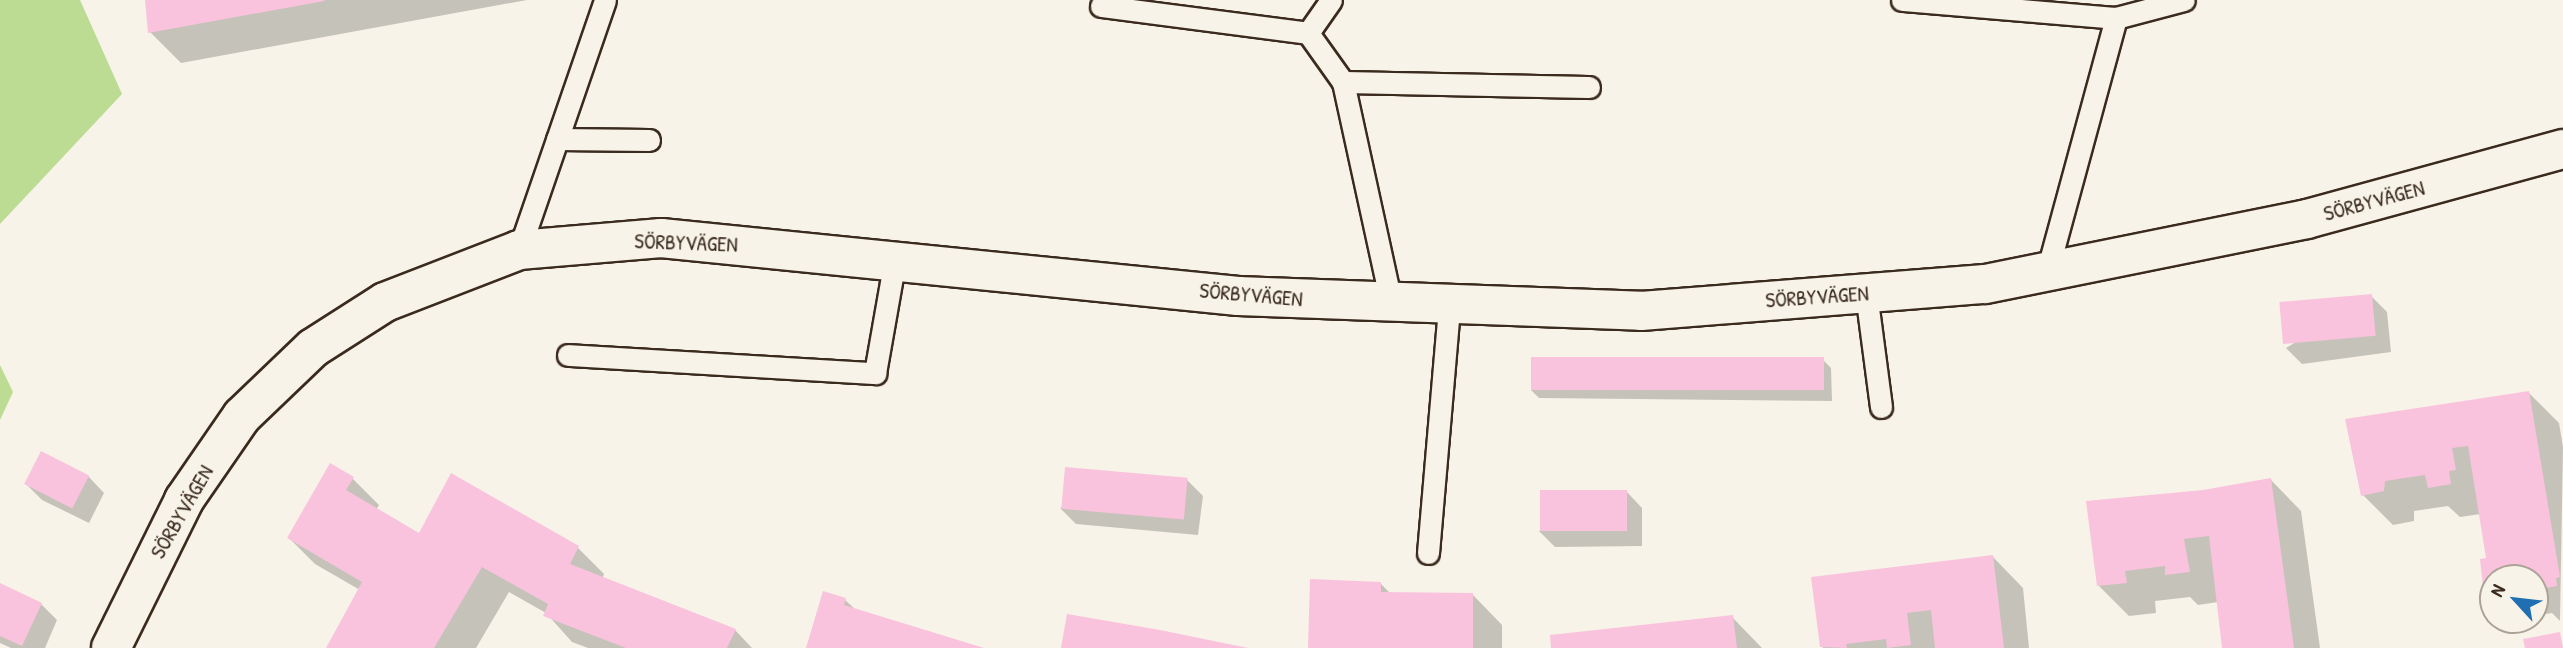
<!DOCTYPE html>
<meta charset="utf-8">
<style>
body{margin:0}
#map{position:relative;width:2563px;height:648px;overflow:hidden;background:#f7f3e8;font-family:"Patrick Hand",sans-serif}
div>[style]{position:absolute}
.green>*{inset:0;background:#bcdb93}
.shadow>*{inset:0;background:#0003}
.building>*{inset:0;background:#fac3dd;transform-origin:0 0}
.roads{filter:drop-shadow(2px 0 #3b2a1e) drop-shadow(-2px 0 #3b2a1e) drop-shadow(0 2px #3b2a1e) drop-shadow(0 -2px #3b2a1e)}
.service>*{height:21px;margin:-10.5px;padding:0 10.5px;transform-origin:10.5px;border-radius:10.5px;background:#f7f3e8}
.minor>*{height:38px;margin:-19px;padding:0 19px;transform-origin:19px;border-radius:19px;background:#f7f3e8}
span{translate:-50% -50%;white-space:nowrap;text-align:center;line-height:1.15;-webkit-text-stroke:5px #f7f3e8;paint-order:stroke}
.street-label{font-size:21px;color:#3b2a1e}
.north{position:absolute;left:2479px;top:564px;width:70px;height:70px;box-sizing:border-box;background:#f7f3e8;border:2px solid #aca397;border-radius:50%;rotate:297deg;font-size:19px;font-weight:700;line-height:28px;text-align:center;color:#3b2a1e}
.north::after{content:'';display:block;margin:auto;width:24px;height:32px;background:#1f6fb2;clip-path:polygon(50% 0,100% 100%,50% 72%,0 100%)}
</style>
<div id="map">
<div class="green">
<i style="clip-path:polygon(0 0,80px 0,122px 94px,0 224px)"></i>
<i style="clip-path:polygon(0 365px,13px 392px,0 420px)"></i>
</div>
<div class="shadow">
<i style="clip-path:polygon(147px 0,527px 0,181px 63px,150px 32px)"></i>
<i style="clip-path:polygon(2371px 296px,2387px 312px,2391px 352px,2302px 364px,2286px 348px)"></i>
<i style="clip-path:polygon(1823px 360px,1831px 368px,1832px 401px,1539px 398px,1531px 390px)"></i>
<i style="clip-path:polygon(2529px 393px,2559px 423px,2563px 447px,2560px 621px,2552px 613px,2535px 616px,2535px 578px,2493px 578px,2493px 594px,2485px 586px,2488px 560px,2481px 514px,2460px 517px,2448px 506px,2414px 511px,2414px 521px,2393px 525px,2363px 495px,2347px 421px)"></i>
<i style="clip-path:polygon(330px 465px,353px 479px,379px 505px,376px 510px,420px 536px,578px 548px,604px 574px,602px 579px,735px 630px,752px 648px,588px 648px,572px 642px,546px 613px,509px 592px,476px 648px,328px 648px,360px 590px,315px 564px,289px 538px)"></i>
<i style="clip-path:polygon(88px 476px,104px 493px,89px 523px,42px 500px,26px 484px)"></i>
<i style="clip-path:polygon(1187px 480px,1203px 496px,1198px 535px,1076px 524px,1060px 508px)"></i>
<i style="clip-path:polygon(2271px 480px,2301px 511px,2320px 648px,2224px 648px,2218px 602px,2198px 605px,2190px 597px,2155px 601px,2156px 613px,2129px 616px,2098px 585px,2204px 492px)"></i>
<i style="clip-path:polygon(1626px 491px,1642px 508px,1642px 546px,1555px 547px,1539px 531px)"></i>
<i style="clip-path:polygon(1993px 557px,2023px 588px,2029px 648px,1823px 648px,1813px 579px)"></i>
<i style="clip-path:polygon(1381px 584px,1391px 594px,1472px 594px,1502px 625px,1502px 648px,1310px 648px)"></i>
<i style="clip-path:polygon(0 585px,41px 604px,57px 620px,45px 648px,11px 648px,0 643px)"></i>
<i style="clip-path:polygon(845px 600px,856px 610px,981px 648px,808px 648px)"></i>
<i style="clip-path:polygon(1732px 617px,1762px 648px,1554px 648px)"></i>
</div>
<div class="building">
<i style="clip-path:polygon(145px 0,324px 0,324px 1px,148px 33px)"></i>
<i style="left:2372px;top:294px;width:42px;height:93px;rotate:85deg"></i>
<i style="left:1531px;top:357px;width:293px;height:33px"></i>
<i style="clip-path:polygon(2529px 391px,2560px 577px,2556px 578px,2557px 586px,2535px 590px,2535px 578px,2493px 578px,2492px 592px,2490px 586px,2483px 587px,2480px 559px,2486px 558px,2468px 446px,2452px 448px,2456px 470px,2449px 471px,2451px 484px,2428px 488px,2425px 475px,2385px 481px,2384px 491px,2361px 496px,2345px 419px)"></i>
<i style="left:41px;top:451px;width:54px;height:37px;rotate:27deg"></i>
<i style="clip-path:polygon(330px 463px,354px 477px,346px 490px,419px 533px,451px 473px,579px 546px,570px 564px,736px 629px,727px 648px,626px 648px,543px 616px,548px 604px,482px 567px,434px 648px,326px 648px,362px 582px,287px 538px)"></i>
<i style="left:1065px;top:467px;width:123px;height:42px;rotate:5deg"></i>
<i style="clip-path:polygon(2271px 478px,2294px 648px,2222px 648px,2209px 536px,2184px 539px,2190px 572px,2165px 575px,2165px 566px,2125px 571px,2127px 583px,2097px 586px,2086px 501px,2203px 490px)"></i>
<i style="left:1540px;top:490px;width:87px;height:41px"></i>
<i style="clip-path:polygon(1993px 555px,2004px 648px,1935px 648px,1931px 610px,1907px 613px,1911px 645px,1887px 648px,1886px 639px,1846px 644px,1847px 648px,1820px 647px,1811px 577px)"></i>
<i style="clip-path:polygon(1310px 579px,1381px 582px,1381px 592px,1473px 593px,1473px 648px,1308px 648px)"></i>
<i style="clip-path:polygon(0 583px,42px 603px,22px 646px,0 636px)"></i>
<i style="clip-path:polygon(823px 591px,846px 598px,844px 605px,984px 648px,806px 648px)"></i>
<i style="clip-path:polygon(1067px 614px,1160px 630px,1248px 648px,1061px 648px)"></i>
<i style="clip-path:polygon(1733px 615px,1737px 648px,1551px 648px,1550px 635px)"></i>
<i style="clip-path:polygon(2560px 632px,2563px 648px,2525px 648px,2523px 639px)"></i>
</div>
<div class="roads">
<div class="service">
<i style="left:1902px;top:0;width:215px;rotate:4.8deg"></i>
<i style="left:2116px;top:18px;width:263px;rotate:105.2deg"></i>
<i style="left:1101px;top:6px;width:209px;rotate:7.4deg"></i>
<i style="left:1308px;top:33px;width:60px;rotate:54.5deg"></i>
<i style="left:1343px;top:82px;width:226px;rotate:77.7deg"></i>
<i style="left:2116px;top:18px;width:70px;rotate:-14.8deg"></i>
<i style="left:1308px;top:33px;width:40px;rotate:-55.1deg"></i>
<i style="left:1343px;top:82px;width:246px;rotate:1.2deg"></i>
<i style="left:557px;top:139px;width:92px;rotate:0.6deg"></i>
<i style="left:519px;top:250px;width:264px;rotate:-71deg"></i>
<i style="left:1866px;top:293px;width:115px;rotate:82.5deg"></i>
<i style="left:568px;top:355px;width:308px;rotate:3.4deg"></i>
<i style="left:875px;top:373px;width:115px;rotate:-80deg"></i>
<i style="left:1428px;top:553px;width:248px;rotate:-85.1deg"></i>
</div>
<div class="minor">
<i style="left:111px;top:648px;width:165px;rotate:-63.7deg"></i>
<i style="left:184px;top:500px;width:102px;rotate:-55.4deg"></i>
<i style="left:242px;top:416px;width:98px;rotate:-43.8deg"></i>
<i style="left:313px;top:348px;width:85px;rotate:-32.6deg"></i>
<i style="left:385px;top:302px;width:144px;rotate:-21.2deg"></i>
<i style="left:519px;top:250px;width:143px;rotate:-4.8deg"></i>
<i style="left:661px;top:238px;width:580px;rotate:5.74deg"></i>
<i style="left:1238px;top:296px;width:403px;rotate:2.1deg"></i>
<i style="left:1641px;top:311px;width:345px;rotate:-4.5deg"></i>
<i style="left:1985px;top:284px;width:328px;rotate:-11.4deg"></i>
<i style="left:2307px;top:219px;width:265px;rotate:-15.3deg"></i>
</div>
</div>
<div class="street-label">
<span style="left:2374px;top:201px;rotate:-15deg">SÖRBYVÄGEN</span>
<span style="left:686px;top:243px;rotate:2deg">SÖRBYVÄGEN</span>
<span style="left:1251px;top:295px;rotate:5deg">SÖRBYVÄGEN</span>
<span style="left:1817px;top:297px;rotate:-4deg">SÖRBYVÄGEN</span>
<span style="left:182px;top:512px;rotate:-60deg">SÖRBYVÄGEN</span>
</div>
<div class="north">N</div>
</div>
